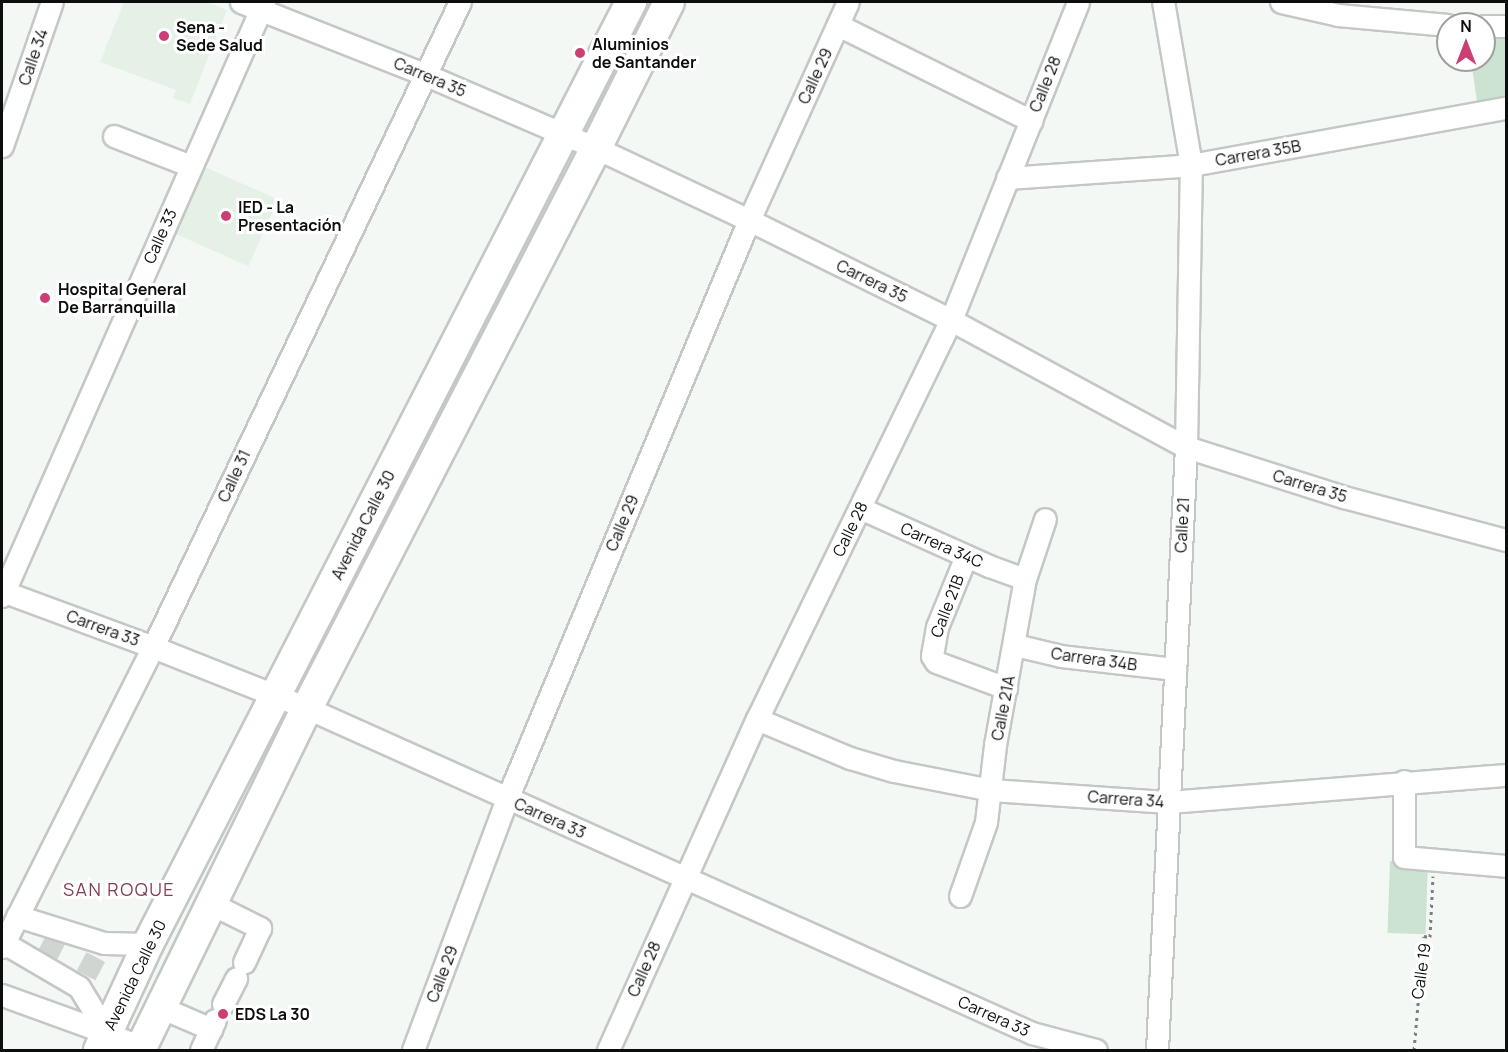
<!DOCTYPE html>
<meta charset="utf-8">
<style>
body{margin:0}
#map{position:relative;width:1508px;height:1052px;overflow:hidden;background:#f4f8f5;font-family:Manrope,sans-serif}
div>[style]{position:absolute}
.built>*{inset:0;background:#e5f0e7;transform-origin:0 0}
.green>*{inset:0;background:#cbe3d0;transform-origin:0 0}
.minor-tunnel>*{height:21px;margin-top:-10.5px;transform-origin:0;background:repeating-linear-gradient(90deg,#d1d5d2 0 21px,transparent 0 31px)}
.path>*{height:3px;margin-top:-1.5px;transform-origin:0;background:repeating-linear-gradient(90deg,#7c7f7d 0 3px,transparent 0 7.5px)}
.roads{filter:drop-shadow(2px 0 #c4c8c4) drop-shadow(-2px 0 #c4c8c4) drop-shadow(0 2px #c4c8c4) drop-shadow(0 -2px #c4c8c4)}
.minor>*{height:21px;margin:-10.5px;padding:0 10.5px;transform-origin:10.5px;border-radius:10.5px;background:#fff}
.highway>*{height:30px;margin:-15px;padding:0 15px;transform-origin:15px;border-radius:15px;background:#fff}
.dots>*{width:16px;height:16px;translate:-50% -50%;box-sizing:border-box;border:3px solid #fff;border-radius:50%}
span{translate:-50% -50%;white-space:nowrap;text-align:center;line-height:1.15;-webkit-text-stroke:6px #fff;paint-order:stroke}
.poi-label{font-size:16px;color:#0c0e0d;font-weight:700}
.left{translate:0 -50%;text-align:left}
.street-label{font-size:16px;color:#0c0e0d}
.neighbourhood-label{font-size:18px;color:#843d54;letter-spacing:1.5px}
.frame{position:absolute;inset:0;border:3px solid #0c0e0d;pointer-events:none}
.north{position:absolute;left:1436px;top:12px;width:60px;height:60px;box-sizing:border-box;background:#fff;border:2px solid #9e9f9e;border-radius:50%;rotate:0deg;font-size:16px;font-weight:700;line-height:24px;text-align:center;color:#0c0e0d}
.north::after{content:'';display:block;margin:auto;width:21px;height:27px;background:#cb3f74;clip-path:polygon(50% 0,100% 100%,50% 72%,0 100%)}
</style>
<div id="map">
<div class="built">
<i style="clip-path:polygon(124px 2px,206px 2px,227px 10px,190px 104px,173px 98px,176px 90px,100px 62px)"></i>
<i style="left:205px;top:167px;width:80px;height:73px;rotate:24deg"></i>
</div>
<div class="green">
<i style="clip-path:polygon(1506px 35px,1506px 98px,1477px 102px,1471px 60px,1484px 60px,1484px 36px)"></i>
<i style="left:1390px;top:861px;width:38px;height:72px;rotate:2deg"></i>
</div>
<div class="minor-tunnel">
<i style="left:48px;top:954px;width:20px;rotate:-63deg"></i>
<i style="left:86px;top:975px;width:21px;rotate:-62deg"></i>
</div>
<div class="path">
<i style="left:1414px;top:1050px;width:114px;rotate:-85deg"></i>
<i style="left:1424px;top:936px;width:6px;rotate:9deg"></i>
<i style="left:1430px;top:937px;width:61px;rotate:-87.2deg"></i>
</div>
<div class="roads">
<div class="minor">
<i style="left:241px;top:2px;width:197px;rotate:21.5deg"></i>
<i style="left:424px;top:74px;width:187px;rotate:23.3deg"></i>
<i style="left:596px;top:148px;width:169px;rotate:25.2deg"></i>
<i style="left:749px;top:220px;width:225px;rotate:26.3deg"></i>
<i style="left:951px;top:320px;width:267px;rotate:28.4deg"></i>
<i style="left:1186px;top:447px;width:166px;rotate:17.6deg"></i>
<i style="left:1344px;top:497px;width:168px;rotate:14.9deg"></i>
<i style="left:1281px;top:2px;width:58px;rotate:12.8deg"></i>
<i style="left:1338px;top:15px;width:110px;rotate:5.2deg"></i>
<i style="left:838px;top:25px;width:216px;rotate:26.4deg"></i>
<i style="left:1484px;top:26px;width:22px"></i>
<i style="left:114px;top:136px;width:83px;rotate:21.3deg"></i>
<i style="left:2px;top:146px;width:152px;rotate:-70.9deg"></i>
<i style="left:1007px;top:178px;width:184px;rotate:-4deg"></i>
<i style="left:1191px;top:165px;width:320px;rotate:-10.3deg"></i>
<i style="left:860px;top:508px;width:141px;rotate:24.2deg"></i>
<i style="left:989px;top:566px;width:38px;rotate:20deg"></i>
<i style="left:966px;top:556px;width:77px;rotate:112.2deg"></i>
<i style="left:937px;top:627px;width:29px;rotate:100deg"></i>
<i style="left:932px;top:656px;width:7px;rotate:56deg"></i>
<i style="left:936px;top:662px;width:75px;rotate:20.4deg"></i>
<i style="left:2px;top:591px;width:161px;rotate:20.3deg"></i>
<i style="left:153px;top:647px;width:166px;rotate:21.6deg"></i>
<i style="left:307px;top:708px;width:795px;rotate:24.15deg"></i>
<i style="left:1032px;top:1033px;width:66px;rotate:14.9deg"></i>
<i style="left:2px;top:596px;width:649px;rotate:-66.2deg"></i>
<i style="left:1015px;top:645px;width:47px;rotate:13.4deg"></i>
<i style="left:1061px;top:656px;width:115px;rotate:6.5deg"></i>
<i style="left:757px;top:719px;width:101px;rotate:22.8deg"></i>
<i style="left:850px;top:758px;width:46px;rotate:16.5deg"></i>
<i style="left:894px;top:771px;width:99px;rotate:11.1deg"></i>
<i style="left:991px;top:790px;width:178px;rotate:3.9deg"></i>
<i style="left:1169px;top:802px;width:338px;rotate:-4.6deg"></i>
<i style="left:1404px;top:781px;width:76px;rotate:90deg"></i>
<i style="left:1404px;top:857px;width:102px;rotate:5deg"></i>
<i style="left:960px;top:896px;width:78px;rotate:-70.6deg"></i>
<i style="left:986px;top:822px;width:78px;rotate:-83.3deg"></i>
<i style="left:995px;top:745px;width:169px;rotate:-79.8deg"></i>
<i style="left:1025px;top:579px;width:63px;rotate:-71.6deg"></i>
<i style="left:212px;top:904px;width:54px;rotate:26.6deg"></i>
<i style="left:260px;top:928px;width:38px;rotate:115deg"></i>
<i style="left:17px;top:916px;width:91px;rotate:17.2deg"></i>
<i style="left:104px;top:943px;width:44px;rotate:1.3deg"></i>
<i style="left:4px;top:943px;width:87px;rotate:30.4deg"></i>
<i style="left:79px;top:987px;width:54px;rotate:58.7deg"></i>
<i style="left:2px;top:947px;width:336px;rotate:-63.3deg"></i>
<i style="left:153px;top:647px;width:714px;rotate:-64.55deg"></i>
<i style="left:2px;top:995px;width:112px;rotate:19.9deg"></i>
<i style="left:107px;top:1033px;width:43px;rotate:23deg"></i>
<i style="left:223px;top:1004px;width:29px;rotate:-63deg"></i>
<i style="left:160px;top:1007px;width:56px;rotate:23.3deg"></i>
<i style="left:201px;top:1050px;width:33px;rotate:-65deg"></i>
<i style="left:413px;top:1050px;width:268px;rotate:-69.5deg"></i>
<i style="left:507px;top:799px;width:628px;rotate:-67.32deg"></i>
<i style="left:749px;top:220px;width:239px;rotate:-65.6deg"></i>
<i style="left:608px;top:1050px;width:363px;rotate:-65.8deg"></i>
<i style="left:757px;top:719px;width:444px;rotate:-64.1deg"></i>
<i style="left:951px;top:320px;width:342px;rotate:-68.2deg"></i>
<i style="left:1157px;top:1050px;width:604px;rotate:-87.25deg"></i>
<i style="left:1186px;top:447px;width:282px;rotate:-89deg"></i>
<i style="left:1191px;top:165px;width:165px;rotate:-99.7deg"></i>
</div>
<div class="highway">
<i style="left:99px;top:1050px;width:117px;rotate:-65.2deg"></i>
<i style="left:148px;top:944px;width:1059px;rotate:-62.85deg"></i>
<i style="left:140px;top:1050px;width:381px;rotate:-64deg"></i>
<i style="left:307px;top:708px;width:630px;rotate:-62.7deg"></i>
<i style="left:596px;top:148px;width:163px;rotate:-63.4deg"></i>
</div>
</div>
<div class="dots">
<i style="left:164px;top:36px;background:#cb3f74"></i>
<i style="left:580px;top:53px;background:#cb3f74"></i>
<i style="left:226px;top:216px;background:#cb3f74"></i>
<i style="left:45px;top:298px;background:#cb3f74"></i>
<i style="left:223px;top:1014px;background:#cb3f74"></i>
</div>
<div class="poi-label">
<span class="left" style="left:176px;top:36px">Sena -<br>Sede Salud</span>
<span class="left" style="left:592px;top:53px">Aluminios<br>de Santander</span>
<span class="left" style="left:238px;top:216px">IED - La<br>Presentación</span>
<span class="left" style="left:58px;top:298px">Hospital General<br>De Barranquilla</span>
<span class="left" style="left:235px;top:1014px">EDS La 30</span>
</div>
<div class="street-label">
<span style="left:33px;top:57px;rotate:-71deg">Calle 34</span>
<span style="left:815px;top:76px;rotate:-65deg">Calle 29</span>
<span style="left:430px;top:77px;rotate:23deg">Carrera 35</span>
<span style="left:1045px;top:84px;rotate:-68deg">Calle 28</span>
<span style="left:1258px;top:153px;rotate:-10deg">Carrera 35B</span>
<span style="left:160px;top:236px;rotate:-66deg">Calle 33</span>
<span style="left:872px;top:281px;rotate:26deg">Carrera 35</span>
<span style="left:234px;top:476px;rotate:-65deg">Calle 31</span>
<span style="left:1310px;top:486px;rotate:17deg">Carrera 35</span>
<span style="left:622px;top:523px;rotate:-67deg">Calle 29</span>
<span style="left:363px;top:525px;rotate:-63deg">Avenida Calle 30</span>
<span style="left:1182px;top:525px;rotate:-87deg">Calle 21</span>
<span style="left:850px;top:529px;rotate:-64deg">Calle 28</span>
<span style="left:942px;top:545px;rotate:24deg">Carrera 34C</span>
<span style="left:947px;top:606px;rotate:-69deg">Calle 21B</span>
<span style="left:103px;top:628px;rotate:20deg">Carrera 33</span>
<span style="left:1094px;top:659px;rotate:8deg">Carrera 34B</span>
<span style="left:1003px;top:708px;rotate:-79deg">Calle 21A</span>
<span style="left:1126px;top:799px;rotate:4deg">Carrera 34</span>
<span style="left:550px;top:818px;rotate:24deg">Carrera 33</span>
<span style="left:644px;top:969px;rotate:-66deg">Calle 28</span>
<span style="left:1421px;top:971px;rotate:-82deg">Calle 19</span>
<span style="left:442px;top:974px;rotate:-69deg">Calle 29</span>
<span style="left:135px;top:975px;rotate:-64deg">Avenida Calle 30</span>
<span style="left:994px;top:1016px;rotate:24deg">Carrera 33</span>
</div>
<div class="neighbourhood-label">
<span style="left:119px;top:889px">SAN ROQUE</span>
</div>
<div class="frame"></div>
<div class="north">N</div>
</div>
